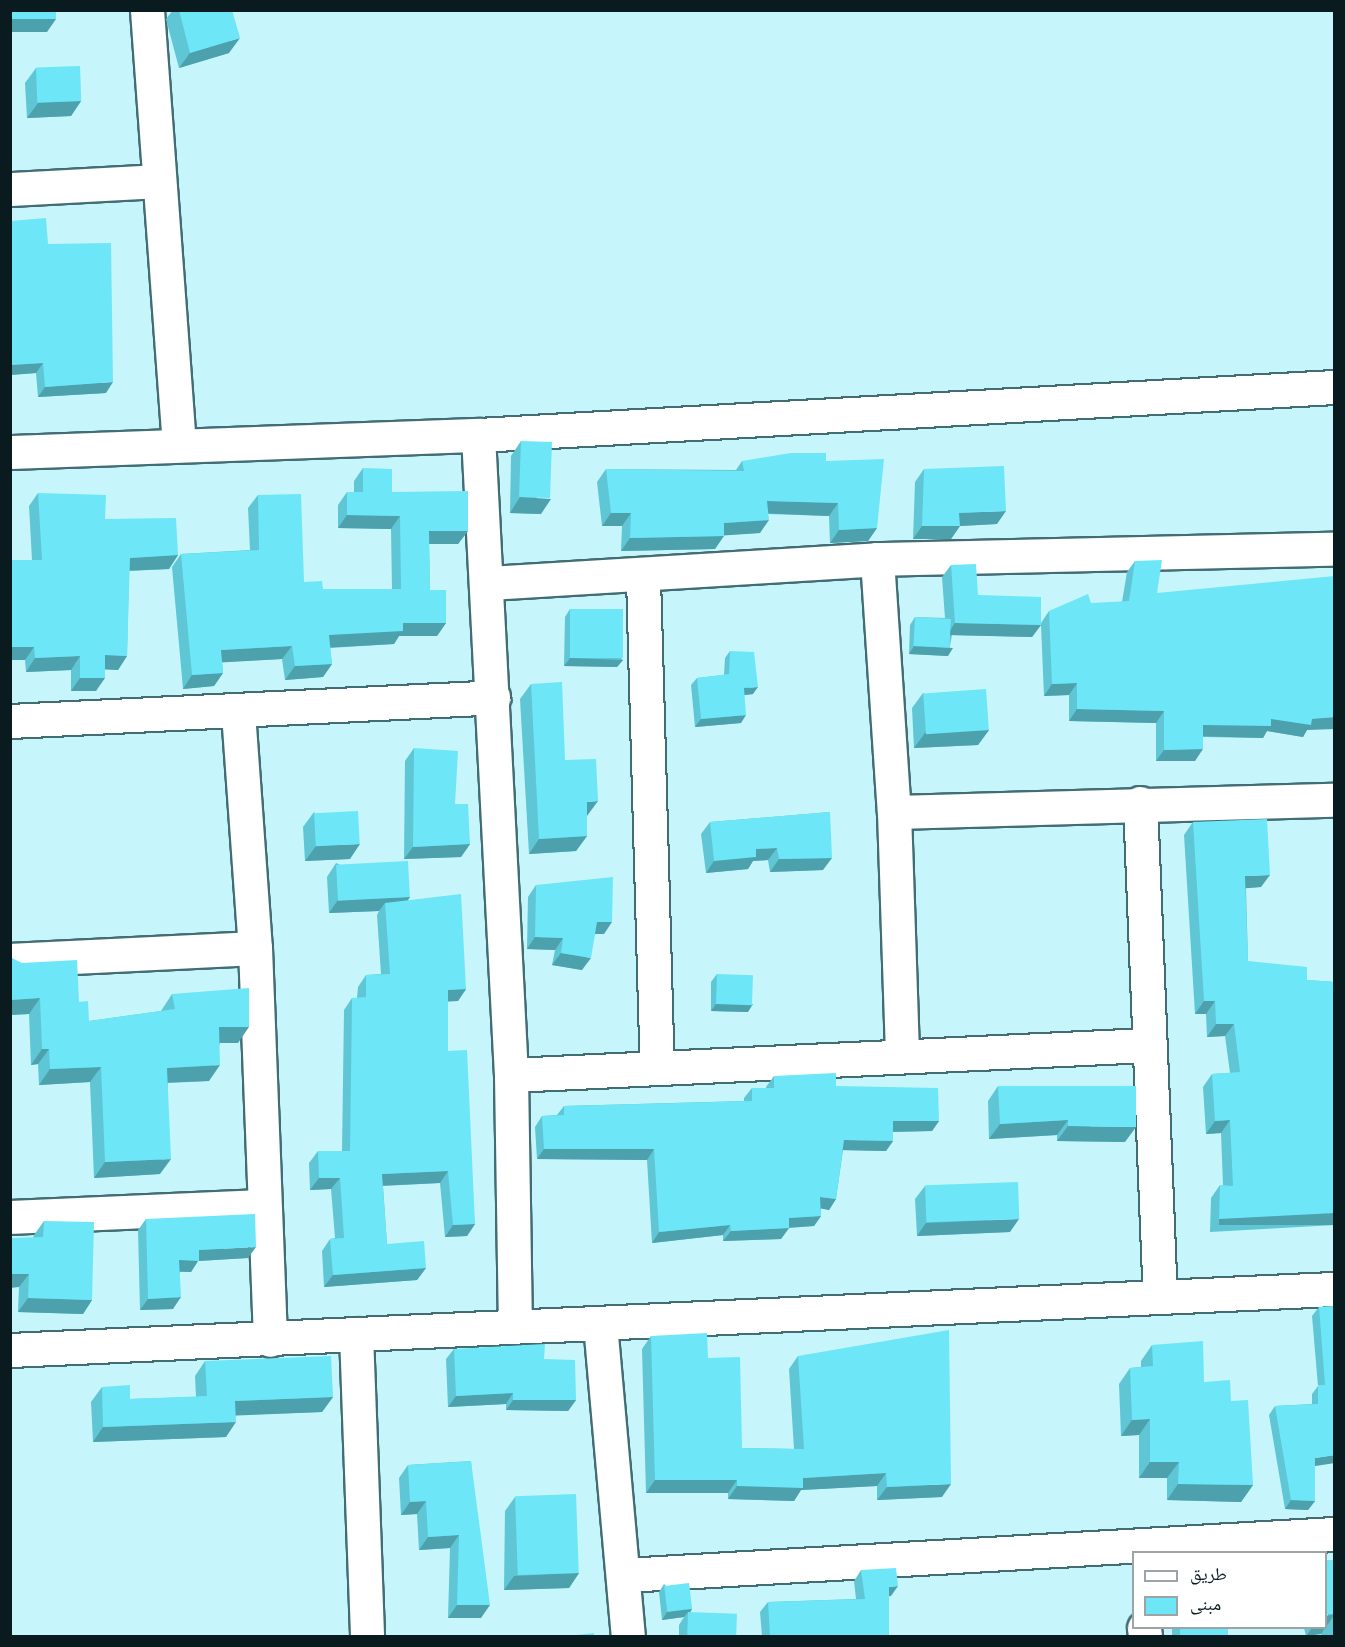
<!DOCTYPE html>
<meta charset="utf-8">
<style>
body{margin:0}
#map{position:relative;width:1345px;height:1647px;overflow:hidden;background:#c6f5fc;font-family:"Nunito Sans","Noto Naskh Arabic",sans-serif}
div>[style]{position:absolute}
.roads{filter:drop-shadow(2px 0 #416d73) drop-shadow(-2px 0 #416d73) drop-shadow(0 2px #416d73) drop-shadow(0 -2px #416d73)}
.minor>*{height:33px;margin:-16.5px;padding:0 16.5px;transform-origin:16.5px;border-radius:16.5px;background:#fff}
.wall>*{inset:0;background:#5ec6d4;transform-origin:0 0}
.shaded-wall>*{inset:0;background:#4ca1ad;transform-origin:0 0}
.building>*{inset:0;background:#6de6f7;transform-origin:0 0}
span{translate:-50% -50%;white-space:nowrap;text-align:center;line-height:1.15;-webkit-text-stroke:4.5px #fff;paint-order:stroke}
.frame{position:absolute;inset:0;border:12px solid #091b1e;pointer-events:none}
.legend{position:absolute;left:1132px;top:1551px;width:195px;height:78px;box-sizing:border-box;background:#fff;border:2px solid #9da4a5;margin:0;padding:8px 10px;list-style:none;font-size:18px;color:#091b1e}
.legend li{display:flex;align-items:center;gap:12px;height:30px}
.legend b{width:30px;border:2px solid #9da4a5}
</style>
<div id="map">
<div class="roads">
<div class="minor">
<i style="left:147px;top:10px;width:434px;rotate:85.8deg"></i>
<i style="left:10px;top:189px;width:147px;rotate:-3.1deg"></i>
<i style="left:478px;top:435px;width:641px;rotate:87.05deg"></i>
<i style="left:511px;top:1075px;width:251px;rotate:89.1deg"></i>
<i style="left:10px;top:452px;width:468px;rotate:-2.1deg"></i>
<i style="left:478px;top:435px;width:857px;rotate:-3.21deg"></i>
<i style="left:877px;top:559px;width:254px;rotate:86.2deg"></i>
<i style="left:894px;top:812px;width:243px;rotate:88.1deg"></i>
<i style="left:643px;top:577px;width:488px;rotate:88.4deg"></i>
<i style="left:489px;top:583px;width:389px;rotate:-3.5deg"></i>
<i style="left:877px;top:559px;width:457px;rotate:-1.3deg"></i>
<i style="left:238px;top:712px;width:237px;rotate:85.9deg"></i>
<i style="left:255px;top:948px;width:392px;rotate:87.8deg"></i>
<i style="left:10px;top:721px;width:484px;rotate:-2.8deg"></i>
<i style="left:1140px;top:803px;width:493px;rotate:87.7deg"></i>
<i style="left:894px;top:812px;width:440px;rotate:-1.6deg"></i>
<i style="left:10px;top:960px;width:245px;rotate:-2.8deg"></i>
<i style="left:511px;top:1075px;width:638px;rotate:-2.7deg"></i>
<i style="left:10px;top:1217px;width:253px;rotate:-2.5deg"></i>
<i style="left:600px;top:1324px;width:313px;rotate:84.9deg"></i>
<i style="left:356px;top:1334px;width:302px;rotate:87.9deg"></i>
<i style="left:10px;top:1350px;width:1325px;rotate:-2.64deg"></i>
<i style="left:625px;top:1575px;width:710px;rotate:-3.31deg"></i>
<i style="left:1144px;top:1628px;width:8px;rotate:83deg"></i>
</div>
</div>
<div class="wall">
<i style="clip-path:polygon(173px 10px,232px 10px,229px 53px,179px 68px,166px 19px)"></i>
<i style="clip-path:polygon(36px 68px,81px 101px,71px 116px,27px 118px,25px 83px)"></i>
<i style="clip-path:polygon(10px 221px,48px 244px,106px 393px,38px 397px,36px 373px,10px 375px)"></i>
<i style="clip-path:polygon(521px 441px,541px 514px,510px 513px,511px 456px)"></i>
<i style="clip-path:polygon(742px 461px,826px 461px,877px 528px,868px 541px,830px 543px,829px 516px,768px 514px,760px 533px,724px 535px,715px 549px,621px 551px,622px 526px,602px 526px,597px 482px,606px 469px,736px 470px)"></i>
<i style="clip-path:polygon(363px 468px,392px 492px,468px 531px,458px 544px,429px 544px,430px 590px,446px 623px,437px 636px,399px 636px,394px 644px,330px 648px,332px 664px,323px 677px,285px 680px,282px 659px,222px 662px,223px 673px,214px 686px,183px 689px,172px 567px,181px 554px,250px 550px,248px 508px,258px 495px,304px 582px,323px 589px,392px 589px,391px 529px,338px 528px,338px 505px,347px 492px,354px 492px,354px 481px)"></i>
<i style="clip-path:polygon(924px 469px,997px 524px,960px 526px,951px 539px,913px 539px,915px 482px)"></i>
<i style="clip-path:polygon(38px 493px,105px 519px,178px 555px,169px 569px,129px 571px,127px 656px,118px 670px,105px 669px,96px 691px,71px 691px,71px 670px,26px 672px,25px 660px,32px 560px,29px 506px)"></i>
<i style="clip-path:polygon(1135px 561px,1157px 593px,1307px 730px,1303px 737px,1267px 731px,1263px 738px,1203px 737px,1195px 761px,1156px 761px,1156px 723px,1069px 721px,1069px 695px,1044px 696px,1041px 625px,1032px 637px,952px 635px,948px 656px,909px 654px,910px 625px,915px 617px,945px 618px,942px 577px,951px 565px,978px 595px,1041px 623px,1049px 611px,1122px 602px,1127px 572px)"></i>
<i style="clip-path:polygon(570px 609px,623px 660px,617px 667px,564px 666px,565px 617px)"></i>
<i style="clip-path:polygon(730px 651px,753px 694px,744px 695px,741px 723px,695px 727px,691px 685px,697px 678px,724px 675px,725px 658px)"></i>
<i style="clip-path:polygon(531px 684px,565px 760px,587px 816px,587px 836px,576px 851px,529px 854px,520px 699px)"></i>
<i style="clip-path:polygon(923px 693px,989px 730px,978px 745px,914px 748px,912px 708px)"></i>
<i style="clip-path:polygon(414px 748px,455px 804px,470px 844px,461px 857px,404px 859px,405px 761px)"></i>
<i style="clip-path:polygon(314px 812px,350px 859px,305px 861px,303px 827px)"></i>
<i style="clip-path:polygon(830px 812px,823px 870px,770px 872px,768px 860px,753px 861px,748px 869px,706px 873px,701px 834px,710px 822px)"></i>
<i style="clip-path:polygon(1193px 822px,1261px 887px,1246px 888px,1248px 961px,1307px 980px,1335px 982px,1335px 1225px,1210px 1232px,1211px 1198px,1220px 1185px,1223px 1185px,1221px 1133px,1206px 1134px,1203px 1087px,1212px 1074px,1230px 1073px,1225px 1036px,1207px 1037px,1206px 1014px,1195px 1014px,1184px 835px)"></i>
<i style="clip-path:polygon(336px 863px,410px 897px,408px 900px,466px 989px,458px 1001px,448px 1001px,448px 1051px,475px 1224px,467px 1236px,445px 1237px,440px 1183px,383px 1186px,387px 1244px,426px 1268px,417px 1280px,324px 1287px,322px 1251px,330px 1239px,335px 1238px,331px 1189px,310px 1190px,309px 1163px,318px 1151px,342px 1151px,344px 1010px,352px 998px,357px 998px,358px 987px,366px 975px,381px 974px,377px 915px,379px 911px,329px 913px,327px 877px)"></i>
<i style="clip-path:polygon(536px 885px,604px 934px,595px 934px,582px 970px,552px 965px,555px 950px,527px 949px,528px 897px)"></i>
<i style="clip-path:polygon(10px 957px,79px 1002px,89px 1021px,161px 1011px,172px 994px,238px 1043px,220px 1043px,209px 1081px,168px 1083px,160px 1174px,94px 1178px,90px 1082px,39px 1085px,38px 1064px,31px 1065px,29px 1014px,10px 1015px)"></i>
<i style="clip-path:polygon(717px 974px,748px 1012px,711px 1011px,711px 982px)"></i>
<i style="clip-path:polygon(774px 1076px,836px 1086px,939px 1121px,932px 1131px,893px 1132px,893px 1141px,886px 1151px,843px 1150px,836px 1199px,829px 1210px,821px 1208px,821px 1216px,814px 1226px,789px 1228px,781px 1239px,723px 1241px,723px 1235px,652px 1243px,647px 1160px,537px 1159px,535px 1127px,542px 1116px,557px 1115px,564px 1106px,744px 1101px,744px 1098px,752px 1088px,766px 1088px,766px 1087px)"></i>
<i style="clip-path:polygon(998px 1086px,1125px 1142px,1057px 1141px,1057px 1135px,989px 1139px,988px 1101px)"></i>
<i style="clip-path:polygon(925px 1186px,1010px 1232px,917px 1236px,915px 1199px)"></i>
<i style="clip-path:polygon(146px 1219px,248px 1258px,198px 1261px,191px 1272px,180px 1272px,173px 1309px,140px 1310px,138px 1230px)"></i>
<i style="clip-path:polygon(44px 1221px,92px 1300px,83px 1314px,18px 1312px,19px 1287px,34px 1235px)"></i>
<i style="clip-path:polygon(1335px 1306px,1315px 1466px,1315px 1501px,1308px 1510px,1285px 1509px,1269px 1415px,1275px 1406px,1312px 1404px,1312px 1394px,1318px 1386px,1312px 1316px,1319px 1307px)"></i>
<i style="clip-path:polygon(651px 1336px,708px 1358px,742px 1448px,794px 1449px,789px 1369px,798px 1356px,942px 1497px,877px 1500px,877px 1486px,801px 1490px,794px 1501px,728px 1499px,728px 1493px,646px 1493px,642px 1349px)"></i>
<i style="clip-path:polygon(1152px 1345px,1231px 1401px,1253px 1485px,1241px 1502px,1167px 1500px,1167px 1478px,1139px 1478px,1139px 1435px,1121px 1436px,1119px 1384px,1130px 1368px,1141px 1367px,1141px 1361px)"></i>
<i style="clip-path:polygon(454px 1349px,544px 1359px,576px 1400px,568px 1411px,506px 1410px,506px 1404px,448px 1407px,446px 1359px)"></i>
<i style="clip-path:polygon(205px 1361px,333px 1397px,322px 1412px,236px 1415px,226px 1437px,93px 1442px,91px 1402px,102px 1387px,130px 1399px,196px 1397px,195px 1376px)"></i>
<i style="clip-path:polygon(471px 1461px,481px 1618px,448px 1618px,450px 1548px,419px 1550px,417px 1514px,401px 1515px,399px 1478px,408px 1465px)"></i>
<i style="clip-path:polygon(515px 1497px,579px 1573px,569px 1588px,504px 1590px,505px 1511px)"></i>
<i style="clip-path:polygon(1335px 1560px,1335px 1636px,1321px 1636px,1321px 1634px,1306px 1636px,1304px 1628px,1326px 1628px)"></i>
<i style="clip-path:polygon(861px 1570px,891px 1596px,889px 1596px,889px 1636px,762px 1636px,760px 1612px,768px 1602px,856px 1599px,854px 1581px)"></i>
<i style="clip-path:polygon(664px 1584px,692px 1609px,690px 1612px,737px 1636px,679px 1636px,679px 1625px,684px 1617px,662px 1620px,659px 1592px)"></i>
<i style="left:1172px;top:1628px;width:56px;height:8px"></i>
</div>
<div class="shaded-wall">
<i style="clip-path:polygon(10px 19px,56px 19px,47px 32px,10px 32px)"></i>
<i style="clip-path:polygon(240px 38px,229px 53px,179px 68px,190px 53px)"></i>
<i style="clip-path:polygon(81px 101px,71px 116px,27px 118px,38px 103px)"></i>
<i style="clip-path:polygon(43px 363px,36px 373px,10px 375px,10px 365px)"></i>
<i style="clip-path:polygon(113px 382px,106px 393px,38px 397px,45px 387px)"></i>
<i style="clip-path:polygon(520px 497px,551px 499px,541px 514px,510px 513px)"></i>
<i style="clip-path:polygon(767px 501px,838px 503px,829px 516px,758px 513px)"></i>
<i style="clip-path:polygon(1006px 511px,997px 524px,960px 526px,951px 539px,913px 539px,922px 526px,959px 513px)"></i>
<i style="clip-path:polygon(611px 513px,631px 513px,622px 526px,602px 526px)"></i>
<i style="clip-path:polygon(347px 515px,400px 516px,391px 529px,338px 528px)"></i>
<i style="clip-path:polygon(769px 520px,760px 533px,716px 536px,724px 523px)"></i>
<i style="clip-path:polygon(877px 528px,868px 541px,830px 543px,839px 530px)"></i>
<i style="clip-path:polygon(429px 531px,468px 531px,458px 544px,419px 544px)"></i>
<i style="clip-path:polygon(724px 536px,715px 549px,621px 551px,630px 538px)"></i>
<i style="clip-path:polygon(178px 555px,169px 569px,120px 571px,130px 558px)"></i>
<i style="clip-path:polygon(403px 623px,446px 623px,437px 636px,399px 636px,394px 644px,320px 648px,329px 635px)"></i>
<i style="clip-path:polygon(955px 623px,1041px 625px,1032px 637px,947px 635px)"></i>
<i style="clip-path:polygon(292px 646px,282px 659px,212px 663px,221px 650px)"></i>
<i style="clip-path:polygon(914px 646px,953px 648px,948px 656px,909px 654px)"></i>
<i style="clip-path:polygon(10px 647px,34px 647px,25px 660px,10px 660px)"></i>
<i style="clip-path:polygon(105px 655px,127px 656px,118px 670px,96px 669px)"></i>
<i style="clip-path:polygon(80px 656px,71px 670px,26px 672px,35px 658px)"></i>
<i style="clip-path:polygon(570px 658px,623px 660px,617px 667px,564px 666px)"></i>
<i style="clip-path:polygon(332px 664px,323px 677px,285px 680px,295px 666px)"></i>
<i style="clip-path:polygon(223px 673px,214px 686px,183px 689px,192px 675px)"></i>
<i style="clip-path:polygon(80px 678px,105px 678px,96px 691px,71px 691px)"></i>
<i style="clip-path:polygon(1077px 683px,1069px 695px,1044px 696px,1052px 684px)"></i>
<i style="clip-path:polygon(758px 687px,753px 694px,738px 696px,744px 688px)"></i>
<i style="clip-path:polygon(1077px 709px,1164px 711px,1156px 723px,1069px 721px)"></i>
<i style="clip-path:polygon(746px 715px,741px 723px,695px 727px,701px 719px)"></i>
<i style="clip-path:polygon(1335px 717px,1335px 729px,1307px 730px,1303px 737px,1267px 731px,1263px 738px,1195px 736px,1203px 725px,1271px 719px)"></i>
<i style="clip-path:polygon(989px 730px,978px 745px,914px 748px,925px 733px)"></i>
<i style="clip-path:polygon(1203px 749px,1195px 761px,1156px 761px,1164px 750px)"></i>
<i style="clip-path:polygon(598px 801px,587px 816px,587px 802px)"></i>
<i style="clip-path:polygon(587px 836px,576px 851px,529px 854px,539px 839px)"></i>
<i style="clip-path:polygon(360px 844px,350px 859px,305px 861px,316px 846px)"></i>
<i style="clip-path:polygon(470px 844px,461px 857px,404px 859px,413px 847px)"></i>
<i style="clip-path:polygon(777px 848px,768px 860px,753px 861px,748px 869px,706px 873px,714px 861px,756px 849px)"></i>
<i style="clip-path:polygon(832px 858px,823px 870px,770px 872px,779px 859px)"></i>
<i style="clip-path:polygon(1270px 875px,1261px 887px,1236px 889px,1245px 876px)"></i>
<i style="clip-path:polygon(410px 897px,401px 910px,385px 903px,379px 911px,329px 913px,338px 900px)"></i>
<i style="clip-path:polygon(597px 922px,612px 922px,604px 934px,588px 934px)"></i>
<i style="clip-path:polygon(535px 937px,563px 938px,555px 950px,527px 949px)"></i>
<i style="clip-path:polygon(561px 953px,591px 958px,582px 970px,552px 965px)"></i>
<i style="clip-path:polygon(466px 989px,458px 1001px,440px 1002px,448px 990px)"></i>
<i style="clip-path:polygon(40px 998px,29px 1014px,10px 1015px,10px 1000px)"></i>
<i style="clip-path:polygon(1204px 1001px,1215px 1001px,1206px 1014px,1195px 1014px)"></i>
<i style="clip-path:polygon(716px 1004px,753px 1004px,748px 1012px,711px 1011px)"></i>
<i style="clip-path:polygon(1216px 1024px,1234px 1024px,1225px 1036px,1207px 1037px)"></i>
<i style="clip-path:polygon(219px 1027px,249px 1027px,238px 1043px,208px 1043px)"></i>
<i style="clip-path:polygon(42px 1049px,49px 1049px,38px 1064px,31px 1065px)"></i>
<i style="clip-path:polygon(220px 1065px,209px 1081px,156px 1083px,167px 1068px)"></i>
<i style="clip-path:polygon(101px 1067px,90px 1082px,39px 1085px,50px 1069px)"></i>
<i style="clip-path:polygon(1068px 1120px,1057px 1135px,989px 1139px,1000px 1124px)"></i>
<i style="clip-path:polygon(1230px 1120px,1221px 1133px,1206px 1134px,1215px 1121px)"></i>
<i style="clip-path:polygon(893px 1121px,939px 1121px,932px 1131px,886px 1132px)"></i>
<i style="clip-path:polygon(1068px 1126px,1136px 1127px,1125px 1142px,1057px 1141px)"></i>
<i style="clip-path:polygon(844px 1140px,893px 1141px,886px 1151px,837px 1150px)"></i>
<i style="clip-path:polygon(544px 1149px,654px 1149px,647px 1160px,537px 1159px)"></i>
<i style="clip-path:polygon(171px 1159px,160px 1174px,94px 1178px,105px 1162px)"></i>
<i style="clip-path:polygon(448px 1171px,440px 1183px,374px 1186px,382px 1174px)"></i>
<i style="clip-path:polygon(319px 1178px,340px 1178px,331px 1189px,310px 1190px)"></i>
<i style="clip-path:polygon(820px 1197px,836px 1199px,829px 1210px,813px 1207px)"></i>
<i style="left:1335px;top:1213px;width:12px;height:116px;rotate:90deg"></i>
<i style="clip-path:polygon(821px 1216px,814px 1226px,782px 1228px,789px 1218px)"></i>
<i style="clip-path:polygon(1019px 1219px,1010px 1232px,917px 1236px,926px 1223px)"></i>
<i style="clip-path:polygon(475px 1224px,467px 1236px,445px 1237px,453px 1225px)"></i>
<i style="clip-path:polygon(730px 1225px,723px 1235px,652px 1243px,659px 1232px)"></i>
<i style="clip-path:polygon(789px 1228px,781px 1239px,723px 1241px,731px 1231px)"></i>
<i style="clip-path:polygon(256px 1247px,248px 1258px,198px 1261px,191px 1272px,171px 1271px,179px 1260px,199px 1250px)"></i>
<i style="clip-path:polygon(426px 1268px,417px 1280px,324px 1287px,333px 1275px)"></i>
<i style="clip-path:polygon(10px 1274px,29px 1274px,19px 1287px,10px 1288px)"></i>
<i style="clip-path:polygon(181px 1297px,173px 1309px,140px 1310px,148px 1299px)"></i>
<i style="clip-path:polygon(28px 1298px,92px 1300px,83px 1314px,18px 1312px)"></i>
<i style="clip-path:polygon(513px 1393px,506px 1404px,448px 1407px,456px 1396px)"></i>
<i style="clip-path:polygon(333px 1397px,322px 1412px,225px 1416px,235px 1401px)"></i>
<i style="clip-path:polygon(513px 1400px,576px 1400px,568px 1411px,506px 1410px)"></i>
<i style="clip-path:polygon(1150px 1419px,1139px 1435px,1121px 1436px,1132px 1420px)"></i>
<i style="clip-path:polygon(236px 1422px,226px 1437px,93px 1442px,103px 1427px)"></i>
<i style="clip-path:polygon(1335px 1455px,1335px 1463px,1309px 1467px,1315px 1458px)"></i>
<i style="clip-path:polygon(1150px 1462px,1179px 1462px,1167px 1478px,1139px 1478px)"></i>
<i style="clip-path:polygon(886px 1473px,877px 1486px,801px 1490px,794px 1501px,728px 1499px,737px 1486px,803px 1478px)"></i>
<i style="clip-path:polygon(655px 1480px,737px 1480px,728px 1493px,646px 1493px)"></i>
<i style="clip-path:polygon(951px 1484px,942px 1497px,877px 1500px,887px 1487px)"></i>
<i style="clip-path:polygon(1178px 1484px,1253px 1485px,1241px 1502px,1167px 1500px)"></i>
<i style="clip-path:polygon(1291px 1500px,1315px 1501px,1308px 1510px,1285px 1509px)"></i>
<i style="clip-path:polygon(426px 1501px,417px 1514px,401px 1515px,410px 1502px)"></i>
<i style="clip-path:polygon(459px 1535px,450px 1548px,419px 1550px,428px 1537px)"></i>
<i style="clip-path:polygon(579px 1573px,569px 1588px,504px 1590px,514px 1576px)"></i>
<i style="clip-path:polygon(898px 1586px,891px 1596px,882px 1597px,889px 1587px)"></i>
<i style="clip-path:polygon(457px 1605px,490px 1605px,481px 1618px,448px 1618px)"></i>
<i style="clip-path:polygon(692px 1609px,688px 1616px,688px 1612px,684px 1617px,662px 1620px,667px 1612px)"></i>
<i style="clip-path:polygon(1335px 1614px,1321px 1634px,1306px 1636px,1312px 1628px,1326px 1628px,1326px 1616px)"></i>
</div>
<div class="building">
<i style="left:10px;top:10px;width:46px;height:9px"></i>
<i style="clip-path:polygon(179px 10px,232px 10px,240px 38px,190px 53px)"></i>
<i style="left:80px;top:66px;width:35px;height:44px;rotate:88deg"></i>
<i style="clip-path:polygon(46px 218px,48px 244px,111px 243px,113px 382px,45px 387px,43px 363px,10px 365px,10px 221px)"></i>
<i style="left:521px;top:441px;width:31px;height:56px;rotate:2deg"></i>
<i style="clip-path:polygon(791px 453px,826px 453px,826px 461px,884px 459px,877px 528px,839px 530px,838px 503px,767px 501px,769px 520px,724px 523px,724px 536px,630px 538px,631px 513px,611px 513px,606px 469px,744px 471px,742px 461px)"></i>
<i style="clip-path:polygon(1004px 466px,1006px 511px,959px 513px,960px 526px,922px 526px,924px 469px)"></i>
<i style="clip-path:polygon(363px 468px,392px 469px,392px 492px,468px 491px,468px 531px,429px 531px,430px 590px,446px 590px,446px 623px,403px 623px,403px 631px,329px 635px,332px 664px,295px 666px,292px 646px,221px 650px,223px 673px,192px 675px,181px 554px,259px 550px,258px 495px,301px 494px,304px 582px,322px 581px,323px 589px,401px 589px,400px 516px,347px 515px,347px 492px,363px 492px)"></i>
<i style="clip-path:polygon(38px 493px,106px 495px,105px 519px,176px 518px,178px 555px,130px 558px,127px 656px,105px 655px,105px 678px,80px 678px,80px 656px,35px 658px,34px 647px,10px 647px,10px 560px,42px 560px)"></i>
<i style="clip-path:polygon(1162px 560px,1157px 593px,1335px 576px,1335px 717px,1312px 719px,1311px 725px,1271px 719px,1271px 726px,1203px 725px,1203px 749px,1164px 750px,1164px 711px,1077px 709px,1077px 683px,1052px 684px,1049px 611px,1088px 594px,1091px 603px,1129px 601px,1135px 561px)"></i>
<i style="clip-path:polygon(976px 564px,978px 595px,1041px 597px,1041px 625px,955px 623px,951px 565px)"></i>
<i style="left:570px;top:609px;width:53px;height:49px"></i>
<i style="left:915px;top:617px;width:36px;height:29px;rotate:3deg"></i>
<i style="clip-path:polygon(730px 651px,754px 652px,758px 687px,744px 688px,746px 715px,701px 719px,697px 678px,729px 674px)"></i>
<i style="clip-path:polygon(562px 682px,565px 760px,596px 759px,598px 801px,587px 802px,587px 836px,539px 839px,531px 684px)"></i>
<i style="left:986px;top:689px;width:41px;height:63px;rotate:86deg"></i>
<i style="clip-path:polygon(414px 748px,458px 751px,455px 804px,468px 804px,470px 844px,413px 847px)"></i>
<i style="left:358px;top:811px;width:33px;height:44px;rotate:87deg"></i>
<i style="clip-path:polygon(830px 812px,832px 858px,779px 859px,777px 848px,756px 849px,756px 857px,714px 861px,710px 822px)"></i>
<i style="clip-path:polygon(1267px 819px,1270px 875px,1245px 876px,1248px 961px,1307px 967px,1307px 980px,1335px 982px,1335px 1213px,1219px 1219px,1220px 1185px,1233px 1186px,1230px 1120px,1215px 1121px,1212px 1074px,1240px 1072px,1234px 1024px,1216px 1024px,1215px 1001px,1204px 1001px,1193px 822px)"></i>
<i style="left:408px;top:861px;width:36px;height:72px;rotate:87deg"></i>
<i style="clip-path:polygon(613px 877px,612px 922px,597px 922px,591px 958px,561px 953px,563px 938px,535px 937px,536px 885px)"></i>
<i style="clip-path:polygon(461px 894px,466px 989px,448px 990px,448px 1051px,467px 1050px,475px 1224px,453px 1225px,448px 1171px,382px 1174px,387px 1244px,424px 1241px,426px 1268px,333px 1275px,330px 1239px,344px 1238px,340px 1178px,319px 1178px,318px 1151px,350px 1151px,352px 998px,366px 997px,366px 975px,390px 974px,385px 903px)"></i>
<i style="clip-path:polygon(10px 957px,22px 963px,77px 960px,79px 1002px,88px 1001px,89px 1021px,175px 1009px,172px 994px,249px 988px,249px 1027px,219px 1027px,220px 1065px,167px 1068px,171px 1159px,105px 1162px,101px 1067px,50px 1069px,49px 1049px,42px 1049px,40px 998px,10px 1000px)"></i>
<i style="left:717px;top:974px;width:36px;height:30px;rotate:2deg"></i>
<i style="clip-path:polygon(836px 1073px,836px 1086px,938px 1088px,939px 1121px,893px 1121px,893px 1141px,844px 1140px,836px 1199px,820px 1197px,821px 1216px,789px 1218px,789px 1228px,731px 1231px,730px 1225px,659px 1232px,654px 1149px,544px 1149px,542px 1116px,564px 1115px,564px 1106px,752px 1101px,752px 1088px,774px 1088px,774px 1076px)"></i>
<i style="clip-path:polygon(998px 1086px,1136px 1086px,1136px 1127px,1068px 1126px,1068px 1120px,1000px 1124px)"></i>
<i style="left:1018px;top:1182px;width:37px;height:93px;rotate:88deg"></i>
<i style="clip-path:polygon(255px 1214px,256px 1247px,199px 1250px,199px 1261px,179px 1260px,181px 1297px,148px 1299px,146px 1219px)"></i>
<i style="clip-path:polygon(44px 1221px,94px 1222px,92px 1300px,28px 1298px,29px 1274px,10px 1274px,10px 1238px,43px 1237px)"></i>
<i style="clip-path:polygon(1335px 1306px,1335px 1455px,1315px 1458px,1315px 1501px,1291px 1500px,1275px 1406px,1318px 1404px,1318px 1385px,1325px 1385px,1319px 1307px)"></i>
<i style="clip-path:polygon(949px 1330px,951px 1484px,887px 1487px,886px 1473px,803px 1478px,803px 1488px,737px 1486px,737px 1480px,655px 1480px,651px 1336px,707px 1333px,708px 1358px,740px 1357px,742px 1448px,804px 1449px,798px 1356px)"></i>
<i style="clip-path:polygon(1203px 1341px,1204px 1382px,1230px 1380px,1231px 1401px,1248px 1400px,1253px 1485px,1178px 1484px,1179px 1462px,1150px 1462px,1150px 1419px,1132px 1420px,1130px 1368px,1153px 1366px,1152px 1345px)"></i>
<i style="clip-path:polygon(545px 1344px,544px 1359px,575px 1360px,576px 1400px,513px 1400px,513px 1393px,456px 1396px,454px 1349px)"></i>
<i style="clip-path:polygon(331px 1356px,333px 1397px,235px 1401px,236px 1422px,103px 1427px,102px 1387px,130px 1385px,130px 1399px,207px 1396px,205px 1361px)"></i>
<i style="clip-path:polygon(471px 1461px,490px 1605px,457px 1605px,459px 1535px,428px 1537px,426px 1501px,410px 1502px,408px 1465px)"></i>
<i style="left:576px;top:1494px;width:79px;height:61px;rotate:88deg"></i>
<i style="left:1335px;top:1560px;width:54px;height:9px;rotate:90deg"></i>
<i style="clip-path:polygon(896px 1568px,898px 1586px,889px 1587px,889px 1636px,770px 1636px,768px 1602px,865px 1599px,861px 1570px)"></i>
<i style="left:689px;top:1583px;width:26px;height:25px;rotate:83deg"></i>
<i style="left:688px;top:1612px;width:49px;height:24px;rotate:2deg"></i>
<i style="left:1180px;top:1628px;width:48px;height:8px"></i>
<i style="clip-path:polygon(594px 1633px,594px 1636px,568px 1636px)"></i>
</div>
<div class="frame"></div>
<ul class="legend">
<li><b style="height:8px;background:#fff"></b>طريق</li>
<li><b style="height:16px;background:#6de6f7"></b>مبنى</li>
</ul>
</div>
